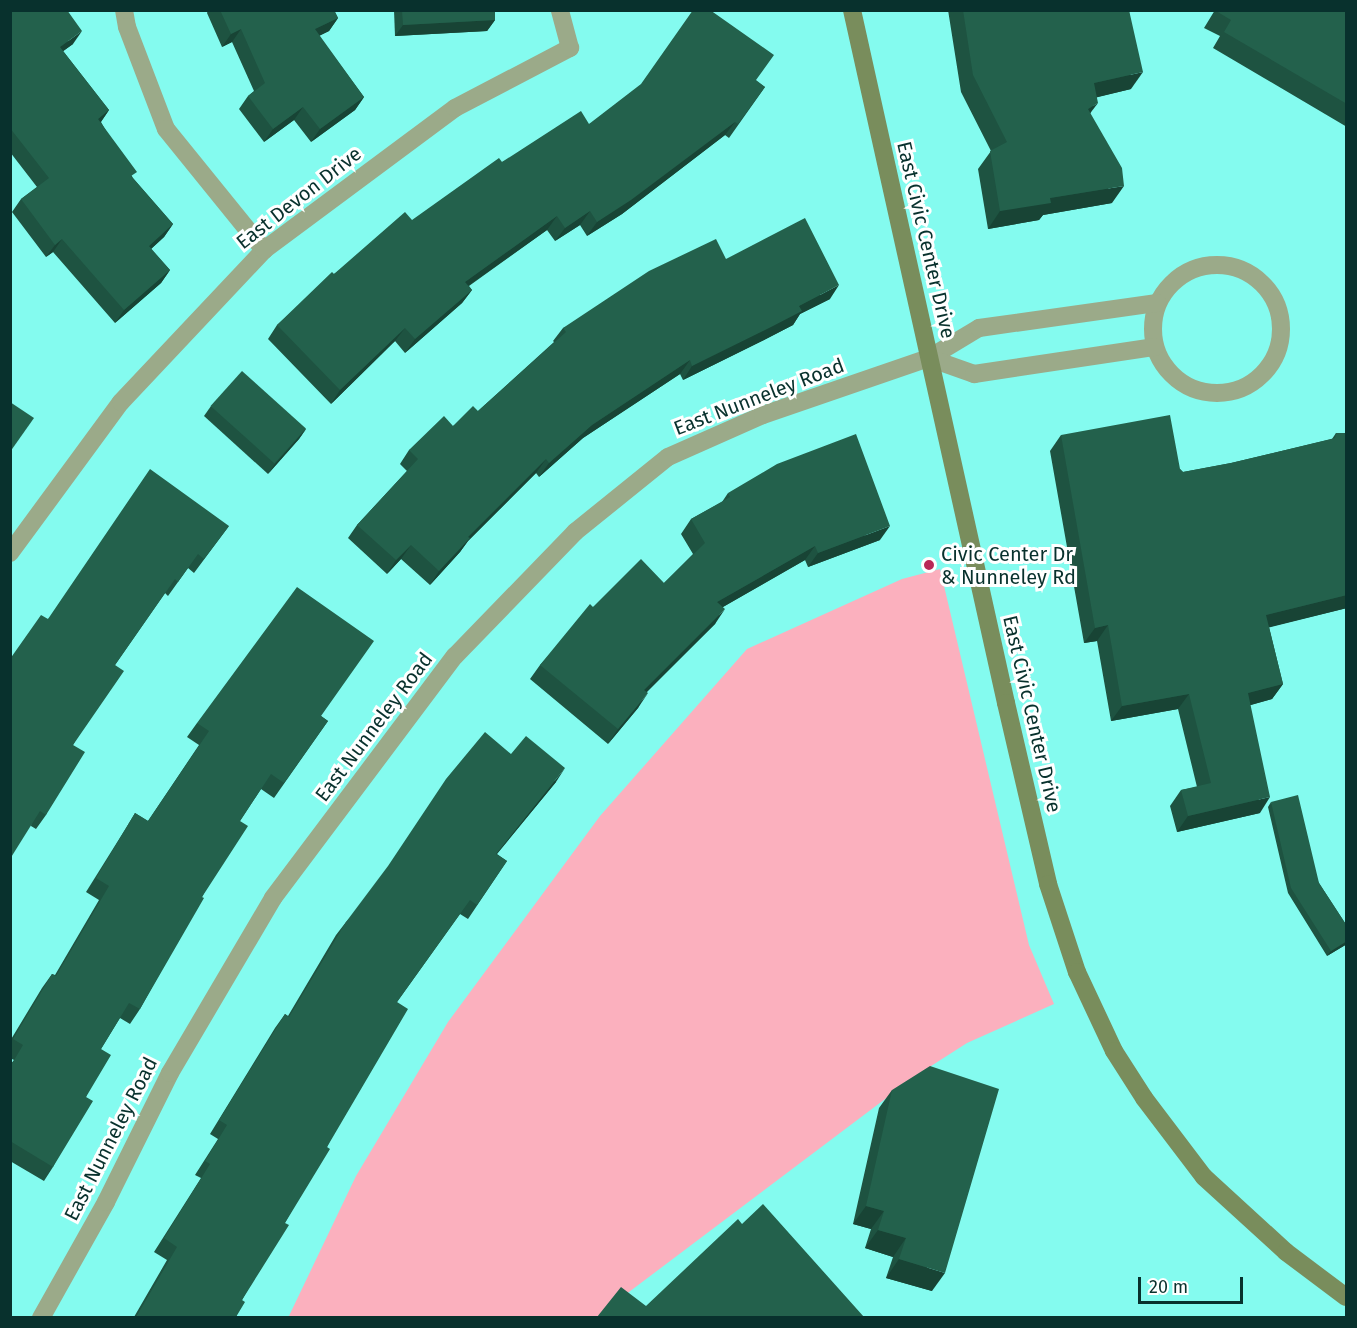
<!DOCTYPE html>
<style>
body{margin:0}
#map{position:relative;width:1357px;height:1328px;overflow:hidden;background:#84fbef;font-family:"Fira Sans",sans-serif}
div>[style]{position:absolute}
.green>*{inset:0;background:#fbb0be}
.lane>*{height:18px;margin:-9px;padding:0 9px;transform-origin:9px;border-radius:9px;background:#9baa89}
.lane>.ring{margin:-9px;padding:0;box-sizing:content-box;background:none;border:18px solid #9baa89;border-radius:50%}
.street>*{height:18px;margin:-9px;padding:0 9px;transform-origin:9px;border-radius:9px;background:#9baa89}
.secondary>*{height:18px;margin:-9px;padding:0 9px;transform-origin:9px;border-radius:9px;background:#798d5c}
.wall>*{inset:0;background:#1e5341}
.shaded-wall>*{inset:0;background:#184435}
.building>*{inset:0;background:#23614c;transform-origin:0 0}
.dots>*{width:16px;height:16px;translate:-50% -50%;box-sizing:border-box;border:3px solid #fff;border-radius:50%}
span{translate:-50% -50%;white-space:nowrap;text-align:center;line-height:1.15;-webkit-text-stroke:6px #fff;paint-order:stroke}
.street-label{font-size:20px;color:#08312d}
.poi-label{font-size:20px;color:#08312d}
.left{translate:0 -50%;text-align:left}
.frame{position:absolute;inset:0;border:12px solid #08312d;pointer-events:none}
.scale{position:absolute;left:1138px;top:1277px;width:105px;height:27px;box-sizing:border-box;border:3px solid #08312d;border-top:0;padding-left:8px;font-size:18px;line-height:21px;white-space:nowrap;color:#08312d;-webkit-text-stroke:4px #fff;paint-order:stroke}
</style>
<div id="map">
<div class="green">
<i style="clip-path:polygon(940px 569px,1029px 945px,1054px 1004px,967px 1043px,917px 1075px,617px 1301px,599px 1317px,288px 1318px,356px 1176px,448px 1022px,600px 816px,747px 649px,902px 579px)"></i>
</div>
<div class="lane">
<i class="ring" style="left:1153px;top:265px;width:110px;height:110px"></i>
<i style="left:929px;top:358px;width:58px;rotate:-31deg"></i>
<i style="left:979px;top:328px;width:180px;rotate:-8deg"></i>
<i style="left:929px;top:358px;width:48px;rotate:19.6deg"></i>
<i style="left:974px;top:374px;width:183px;rotate:-8.5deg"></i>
</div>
<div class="street">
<i style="left:124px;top:10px;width:17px;rotate:80deg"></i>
<i style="left:127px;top:27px;width:109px;rotate:69.1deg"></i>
<i style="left:166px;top:129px;width:156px;rotate:51deg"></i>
<i style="left:10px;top:553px;width:187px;rotate:-53.7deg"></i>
<i style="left:121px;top:402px;width:209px;rotate:-46.7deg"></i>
<i style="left:264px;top:250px;width:238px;rotate:-36.6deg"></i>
<i style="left:455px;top:108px;width:130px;rotate:-27.6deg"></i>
<i style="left:570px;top:48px;width:39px;rotate:-105deg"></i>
<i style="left:41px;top:1318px;width:133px;rotate:-60.7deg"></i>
<i style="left:106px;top:1202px;width:144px;rotate:-63.6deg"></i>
<i style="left:170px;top:1073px;width:203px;rotate:-59.5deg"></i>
<i style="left:273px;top:898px;width:303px;rotate:-53.1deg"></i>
<i style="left:455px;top:656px;width:173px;rotate:-45.9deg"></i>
<i style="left:575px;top:532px;width:119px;rotate:-38.9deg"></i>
<i style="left:668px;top:457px;width:104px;rotate:-23.9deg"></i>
<i style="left:763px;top:415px;width:176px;rotate:-19deg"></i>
</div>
<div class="secondary">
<i style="left:852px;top:10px;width:710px;rotate:77.47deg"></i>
<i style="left:1006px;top:703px;width:186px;rotate:76.9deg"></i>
<i style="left:1048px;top:884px;width:93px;rotate:71.8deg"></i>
<i style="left:1077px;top:972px;width:87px;rotate:64.9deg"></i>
<i style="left:1114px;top:1051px;width:56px;rotate:57.4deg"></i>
<i style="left:1144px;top:1098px;width:99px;rotate:52.8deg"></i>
<i style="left:1204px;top:1177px;width:111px;rotate:42.4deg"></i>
<i style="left:1286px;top:1252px;width:75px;rotate:36.9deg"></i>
</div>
<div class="wall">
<i style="clip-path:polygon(10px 10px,73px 44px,63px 51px,109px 110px,101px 122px,133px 178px,173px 224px,164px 237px,151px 249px,170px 270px,161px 283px,115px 323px,53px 252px,46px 257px,12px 212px,21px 199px,37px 187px,10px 152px)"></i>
<i style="clip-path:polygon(208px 10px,334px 10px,338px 18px,329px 31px,319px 36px,364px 97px,355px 110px,311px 142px,294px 120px,264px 142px,239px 109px,248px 96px,254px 91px,232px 42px,222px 47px,207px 13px)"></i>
<i style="clip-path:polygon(394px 10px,495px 10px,495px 20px,487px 31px,395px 36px)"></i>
<i style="clip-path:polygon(948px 10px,1129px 10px,1131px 89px,1097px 97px,1090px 114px,1112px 203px,1043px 215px,1039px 220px,988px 229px,978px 169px,991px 151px,961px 92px)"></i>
<i style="clip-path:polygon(1215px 10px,1347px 10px,1347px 127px,1213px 48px,1220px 36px,1204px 28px)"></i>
<i style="clip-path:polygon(756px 81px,765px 87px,729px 138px,725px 135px,622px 214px,587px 236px,580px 225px,555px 241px,547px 230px,469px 286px,472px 290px,462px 303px,405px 353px,395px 341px,331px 404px,268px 339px,277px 325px,334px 274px,502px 162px,589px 124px)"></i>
<i style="clip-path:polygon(726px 259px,830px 299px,800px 314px,793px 325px,764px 340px,683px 380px,680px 374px,583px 438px,539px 477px,536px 473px,468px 541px,460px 552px,430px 585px,401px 559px,387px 574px,348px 538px,357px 525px,407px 471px,400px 464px,409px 450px,453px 426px,478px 411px,554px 342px,553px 341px,563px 328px)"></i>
<i style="clip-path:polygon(211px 406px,306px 429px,299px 439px,268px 474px,204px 416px)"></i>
<i style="clip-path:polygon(1336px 433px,1347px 608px,1269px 627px,1283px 684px,1272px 699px,1250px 705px,1260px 813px,1177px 832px,1170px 806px,1181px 790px,1197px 787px,1178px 709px,1111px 721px,1097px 641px,1084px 643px,1050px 451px,1061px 435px,1180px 469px,1183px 472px,1231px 463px,1332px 439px)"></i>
<i style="clip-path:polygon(728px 493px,880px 540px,808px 567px,805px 560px,723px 607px,715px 624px,646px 692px,638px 708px,608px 744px,530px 679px,540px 665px,593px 607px,664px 583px,693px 554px,681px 534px,691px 519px,722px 502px)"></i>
<i style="clip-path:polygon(229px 526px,194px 573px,188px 568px,168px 596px,165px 593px,115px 665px,73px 745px,46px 815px,36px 829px,31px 826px,48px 619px)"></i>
<i style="clip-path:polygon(321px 716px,328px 721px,274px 798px,261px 789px,240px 821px,202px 897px,140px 1009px,130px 1024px,120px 1018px,101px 1049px,86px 1097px,53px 1167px,44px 1181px,10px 1161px,10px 1065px,14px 1060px,10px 1058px,10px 1041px,42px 988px,52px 974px,55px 975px,99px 900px,86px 892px,126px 828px,135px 813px,148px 821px,199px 745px,187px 737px,197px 723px)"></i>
<i style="clip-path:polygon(511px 754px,556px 782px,497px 854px,507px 861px,468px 919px,460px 914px,397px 1002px,327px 1147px,242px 1300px,236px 1317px,134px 1317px,167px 1260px,154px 1252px,201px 1178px,195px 1175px,218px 1139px,210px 1134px,275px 1028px,285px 1014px,288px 1016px,336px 935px,346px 922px)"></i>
<i style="clip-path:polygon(1271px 802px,1319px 883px,1347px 926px,1347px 944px,1327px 956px,1288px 893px,1268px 807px)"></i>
<i style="clip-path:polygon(892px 1090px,932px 1291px,886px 1278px,893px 1257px,865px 1248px,871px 1229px,853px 1224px,879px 1108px)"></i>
</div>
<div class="shaded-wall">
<i style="clip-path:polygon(338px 18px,329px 31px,306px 42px,315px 29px)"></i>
<i style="clip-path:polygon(495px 20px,487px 31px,395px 36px,403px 25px)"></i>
<i style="clip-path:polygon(241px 29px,232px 42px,222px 47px,231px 34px)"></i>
<i style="clip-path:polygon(82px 31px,73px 44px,51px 60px,60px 47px)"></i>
<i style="clip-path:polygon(1143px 72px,1131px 89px,1082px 101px,1094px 83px)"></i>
<i style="clip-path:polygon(364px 97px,355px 110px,311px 142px,320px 129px)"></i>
<i style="clip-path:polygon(1098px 103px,1085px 120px,1088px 109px)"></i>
<i style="clip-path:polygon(303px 107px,294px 120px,264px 142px,273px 129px)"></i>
<i style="clip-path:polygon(109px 110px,100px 123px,98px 119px)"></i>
<i style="clip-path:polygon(735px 122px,725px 135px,622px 214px,587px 236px,597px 222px)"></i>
<i style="clip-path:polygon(1124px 186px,1112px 203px,1043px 215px,1039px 220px,988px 229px,1000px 211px,1050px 198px)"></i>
<i style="clip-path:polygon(590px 211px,580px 225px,555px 241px,565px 228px)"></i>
<i style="clip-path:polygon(557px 216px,547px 230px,455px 295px,465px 282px)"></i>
<i style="clip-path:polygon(173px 224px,164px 237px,140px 259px,149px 246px)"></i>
<i style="clip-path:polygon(62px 239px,53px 252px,46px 257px,55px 245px)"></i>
<i style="clip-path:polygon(170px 270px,161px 283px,115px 323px,124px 310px)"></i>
<i style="clip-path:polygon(839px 285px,830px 299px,800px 314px,793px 325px,764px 340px,683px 380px,692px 366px,799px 306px)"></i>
<i style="clip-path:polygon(472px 290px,462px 303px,405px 353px,415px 339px)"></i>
<i style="clip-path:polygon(405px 328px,395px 341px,331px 404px,340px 390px)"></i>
<i style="clip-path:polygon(690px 360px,680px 374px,583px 438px,539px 477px,549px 463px,592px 425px)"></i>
<i style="clip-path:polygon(306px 429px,299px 439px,268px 474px,275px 464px)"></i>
<i style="clip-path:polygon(546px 459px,536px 473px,468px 541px,460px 552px,430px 585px,439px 571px,468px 537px)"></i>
<i style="clip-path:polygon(890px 526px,880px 540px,808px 567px,818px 553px)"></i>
<i style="clip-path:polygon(411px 545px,401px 559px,387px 574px,396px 560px)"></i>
<i style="clip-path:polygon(815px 546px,805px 560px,707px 616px,717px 602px)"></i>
<i style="clip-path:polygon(1347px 595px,1347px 608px,1255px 631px,1266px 615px)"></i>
<i style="clip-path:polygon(725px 609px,715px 624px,634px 705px,644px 690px)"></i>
<i style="clip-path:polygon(1108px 625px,1097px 641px,1084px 643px,1095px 628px)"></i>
<i style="clip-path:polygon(1283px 684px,1272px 699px,1237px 709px,1248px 693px)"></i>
<i style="clip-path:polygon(648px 693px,638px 708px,608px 744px,618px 729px)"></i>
<i style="clip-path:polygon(1189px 694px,1178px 709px,1111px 721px,1122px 706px)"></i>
<i style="clip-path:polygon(565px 768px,556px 782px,486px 867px,496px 854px)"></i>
<i style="clip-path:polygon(1270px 797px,1260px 813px,1177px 832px,1188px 816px)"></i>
<i style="clip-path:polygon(1347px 941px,1347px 944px,1327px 956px,1331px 951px)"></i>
<i style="clip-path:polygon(866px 1206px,884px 1211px,871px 1229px,853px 1224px)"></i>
<i style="clip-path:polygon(878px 1230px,906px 1238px,893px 1257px,865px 1248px)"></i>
<i style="clip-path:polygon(899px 1259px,945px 1273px,932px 1291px,886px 1278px)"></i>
</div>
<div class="building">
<i style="clip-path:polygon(10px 10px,67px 10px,82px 31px,60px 47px,109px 110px,98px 119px,137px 172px,131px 176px,173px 224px,149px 246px,170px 270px,124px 310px,62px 239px,55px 245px,21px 199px,49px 178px,10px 128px)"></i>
<i style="clip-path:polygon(220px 10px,334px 10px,338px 18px,315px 29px,364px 97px,320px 129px,303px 107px,273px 129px,248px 96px,265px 83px,241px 29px,231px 34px)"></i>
<i style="clip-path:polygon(402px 10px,495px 10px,495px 20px,403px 25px)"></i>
<i style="clip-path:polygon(693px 10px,710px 10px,774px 55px,756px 80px,765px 87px,738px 124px,735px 122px,631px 200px,597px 222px,590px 211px,565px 228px,557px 216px,465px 282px,472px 290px,415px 339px,405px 328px,340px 390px,277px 325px,332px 272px,334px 274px,405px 212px,412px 220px,499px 158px,502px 162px,581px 111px,589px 124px,641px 84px)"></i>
<i style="clip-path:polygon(963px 10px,1129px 10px,1143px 72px,1094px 83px,1098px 103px,1088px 109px,1122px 168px,1124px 186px,1050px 198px,1051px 203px,1000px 211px,990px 151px,1007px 142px,973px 75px)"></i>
<i style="clip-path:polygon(1216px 10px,1347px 10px,1347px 104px,1224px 32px,1231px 20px,1216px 11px)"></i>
<i style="clip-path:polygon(805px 218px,839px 285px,799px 306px,802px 311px,773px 326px,692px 366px,690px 360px,592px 425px,549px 463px,546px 459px,468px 537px,470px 538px,439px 571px,411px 545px,396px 560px,357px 525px,418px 459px,409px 450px,444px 416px,453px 426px,473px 406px,478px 411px,566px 332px,563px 328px,649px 271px,716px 239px,726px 259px)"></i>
<i style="left:242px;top:371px;width:86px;height:47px;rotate:42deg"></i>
<i style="clip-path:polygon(10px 402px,34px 418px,10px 452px)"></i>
<i style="clip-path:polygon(1170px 415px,1180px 469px,1183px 472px,1231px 463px,1335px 438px,1336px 433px,1347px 433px,1347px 595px,1266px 615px,1283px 684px,1248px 693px,1270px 797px,1188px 816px,1181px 790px,1211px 783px,1189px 694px,1122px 706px,1108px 625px,1095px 628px,1061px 435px)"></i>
<i style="clip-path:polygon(856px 434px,890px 526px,818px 553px,815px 546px,717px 602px,725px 609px,644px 690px,648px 693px,618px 729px,540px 665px,590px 604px,593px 607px,641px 559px,664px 583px,705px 543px,691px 519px,730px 497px,728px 493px,777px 464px)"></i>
<i style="clip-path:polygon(150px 469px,229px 526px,204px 559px,198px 554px,178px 582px,175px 579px,115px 665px,124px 671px,73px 745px,85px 752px,46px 815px,40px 811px,10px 859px,10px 659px,41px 615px,48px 619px)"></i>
<i style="clip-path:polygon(297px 587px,374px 641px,321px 716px,328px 721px,284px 783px,271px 774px,240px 821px,248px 826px,202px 897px,204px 898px,140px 1009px,129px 1003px,101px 1049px,111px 1055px,86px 1097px,93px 1101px,53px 1167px,10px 1141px,10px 1067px,23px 1045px,13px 1039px,52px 974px,56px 976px,109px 886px,96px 878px,135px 813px,148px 821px,209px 731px,197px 723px)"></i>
<i style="clip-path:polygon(485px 732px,511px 754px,526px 736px,565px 768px,496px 854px,507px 861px,477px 905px,470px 900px,397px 1002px,408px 1009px,327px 1147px,330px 1149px,285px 1223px,289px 1225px,242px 1300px,245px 1302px,236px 1317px,136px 1317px,177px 1247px,164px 1238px,210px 1164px,205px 1161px,227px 1125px,219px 1120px,285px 1014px,289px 1017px,346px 922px,388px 866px,446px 779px)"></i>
<i style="clip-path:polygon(1298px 795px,1319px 883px,1347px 926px,1347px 941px,1331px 951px,1291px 888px,1271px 802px)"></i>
<i style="clip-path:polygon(930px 1066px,999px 1089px,945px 1273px,899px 1259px,906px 1238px,878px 1230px,884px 1211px,866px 1206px,892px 1090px)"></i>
<i style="clip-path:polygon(763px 1204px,864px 1317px,597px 1317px,621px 1287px,646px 1306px,738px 1219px,742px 1224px)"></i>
</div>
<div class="dots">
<i style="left:929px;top:565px;background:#b82957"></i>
</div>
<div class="street-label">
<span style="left:299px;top:198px;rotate:-38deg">East Devon Drive</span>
<span style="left:926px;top:240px;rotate:77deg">East Civic Center Drive</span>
<span style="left:759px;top:397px;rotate:-21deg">East Nunneley Road</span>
<span style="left:1032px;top:714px;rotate:77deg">East Civic Center Drive</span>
<span style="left:374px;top:727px;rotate:-53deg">East Nunneley Road</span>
<span style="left:111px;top:1139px;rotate:-63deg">East Nunneley Road</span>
</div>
<div class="poi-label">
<span class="left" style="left:941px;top:566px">Civic Center Dr<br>&amp; Nunneley Rd</span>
</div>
<div class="frame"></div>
<div class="scale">20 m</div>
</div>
